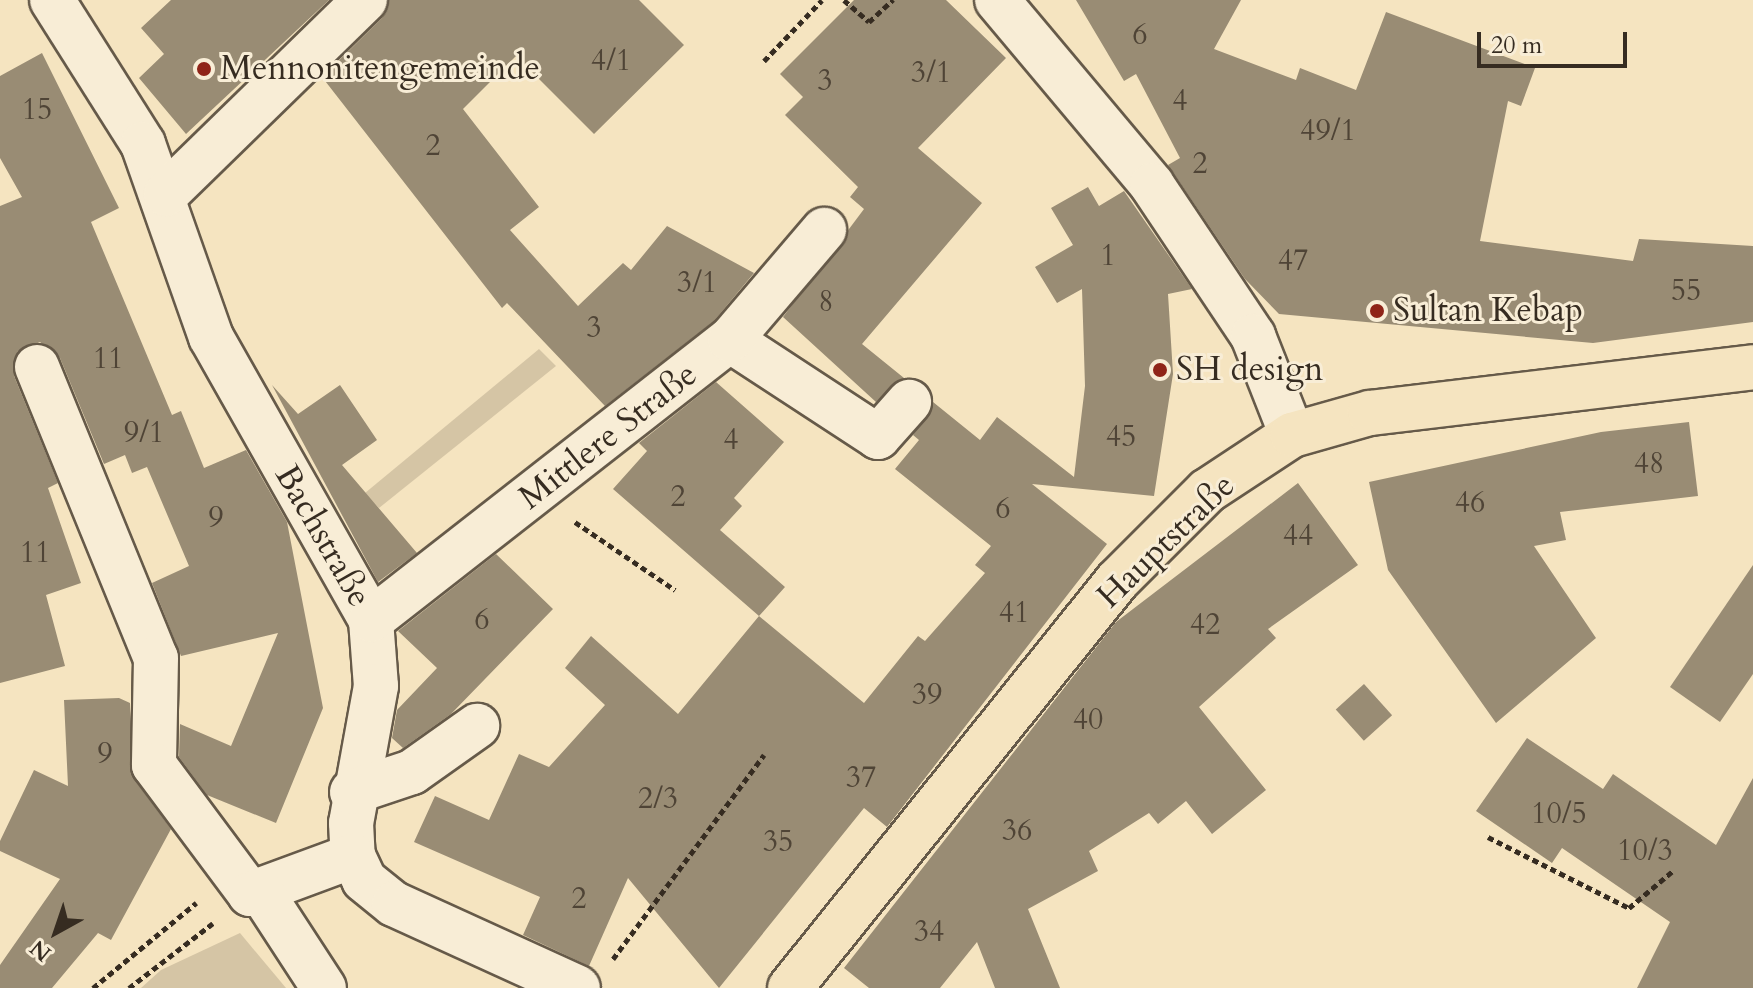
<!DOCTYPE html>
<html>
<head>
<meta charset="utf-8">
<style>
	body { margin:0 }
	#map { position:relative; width:1753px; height:988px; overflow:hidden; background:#f5e4c0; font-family:Cardo,serif }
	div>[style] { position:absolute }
	.green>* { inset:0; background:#d5c5a5 }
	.building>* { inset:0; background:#998c74; transform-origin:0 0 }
	.path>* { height:5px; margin-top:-2.5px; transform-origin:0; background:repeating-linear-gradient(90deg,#362c21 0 6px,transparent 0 10px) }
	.roads { filter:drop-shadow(2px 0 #665a49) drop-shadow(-2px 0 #665a49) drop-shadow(0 2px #665a49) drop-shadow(0 -2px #665a49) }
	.minor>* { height:44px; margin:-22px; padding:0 22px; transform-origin:22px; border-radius:22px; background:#f8edd6 }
	.major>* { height:44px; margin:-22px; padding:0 22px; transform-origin:22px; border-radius:22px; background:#f5e4c0 }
	.dots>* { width:22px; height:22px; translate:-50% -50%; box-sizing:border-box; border:4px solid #f8edd6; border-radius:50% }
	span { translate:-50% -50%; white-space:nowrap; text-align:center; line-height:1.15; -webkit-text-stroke:6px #f8edd6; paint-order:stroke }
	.number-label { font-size:30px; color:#4f4436 }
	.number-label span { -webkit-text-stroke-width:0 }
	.poi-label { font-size:34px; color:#362c21 }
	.left { translate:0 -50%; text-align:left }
	.street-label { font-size:34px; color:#362c21 }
	.north { position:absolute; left:16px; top:892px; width:80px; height:80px; -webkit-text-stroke:6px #f8edd6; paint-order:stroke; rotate:220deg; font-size:22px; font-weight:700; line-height:32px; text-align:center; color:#362c21 }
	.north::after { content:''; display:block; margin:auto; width:28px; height:36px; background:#362c21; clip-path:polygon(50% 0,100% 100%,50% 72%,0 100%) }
	.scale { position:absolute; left:1477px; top:32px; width:150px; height:36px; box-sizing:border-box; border:4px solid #362c21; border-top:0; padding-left:10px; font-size:24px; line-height:28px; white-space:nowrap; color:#362c21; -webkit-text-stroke:6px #f8edd6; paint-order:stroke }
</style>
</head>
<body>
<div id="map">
	<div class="green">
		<div style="clip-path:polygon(539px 349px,556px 366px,379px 508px,365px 493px)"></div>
		<div style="clip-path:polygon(240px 933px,286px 988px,141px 988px,161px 970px)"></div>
	</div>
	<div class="building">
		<div style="clip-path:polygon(171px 0,329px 0,186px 134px,139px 78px,164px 54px,141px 28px)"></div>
		<div style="clip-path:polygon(389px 0,639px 0,684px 45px,594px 134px,516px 56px,463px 109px,539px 207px,510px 230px,578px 306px,623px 263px,631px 270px,667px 226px,754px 273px,713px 322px,605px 406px,507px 303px,502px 308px,322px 77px,382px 18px)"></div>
		<div style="clip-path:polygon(854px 0,946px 0,1006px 58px,918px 148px,982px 203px,862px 344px,904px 378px,876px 402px,783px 317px,864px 209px,850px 197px,858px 187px,785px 115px,803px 97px,780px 74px)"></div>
		<div style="clip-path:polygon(1076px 0,1241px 0,1214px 49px,1296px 80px,1300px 68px,1356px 90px,1386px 12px,1535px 68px,1521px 106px,1508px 101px,1480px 241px,1633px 261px,1639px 239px,1753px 246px,1753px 322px,1593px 343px,1279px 314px,1245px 279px,1168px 165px,1180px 158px,1136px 74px,1124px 81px)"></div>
		<div style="clip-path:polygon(42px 53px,119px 208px,91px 222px,172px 415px,181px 411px,204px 468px,246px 450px,287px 522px,323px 708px,276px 823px,207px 795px,179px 757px,180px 724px,231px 746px,278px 633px,181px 656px,152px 583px,189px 566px,147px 467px,132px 473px,125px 455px,104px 464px,60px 358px,40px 342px,17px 352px,14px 376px,58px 483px,48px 488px,81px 583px,46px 595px,65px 666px,0 683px,0 206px,22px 197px,0 158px,0 76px)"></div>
		<div style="clip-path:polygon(1088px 187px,1099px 206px,1124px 191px,1192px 289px,1168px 294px,1173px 374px,1154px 496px,1032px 484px,1107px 544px,887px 827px,864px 808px,719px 988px,628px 878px,589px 966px,523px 935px,540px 897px,414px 842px,435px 796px,489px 820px,519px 754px,549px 767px,605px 705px,565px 668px,591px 636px,678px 714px,759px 616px,864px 703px,918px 636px,925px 641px,985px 573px,975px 565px,991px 546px,895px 469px,919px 440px,913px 435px,933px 402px,980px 440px,997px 417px,1074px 477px,1085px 386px,1082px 289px,1057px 303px,1035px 267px,1073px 245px,1051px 208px)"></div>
		<div style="clip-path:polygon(716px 382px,784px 442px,734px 498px,742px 506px,720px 530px,785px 587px,759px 616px,613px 489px,647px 451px,639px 443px)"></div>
		<div style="clip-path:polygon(272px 385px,298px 414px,340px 385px,377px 440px,342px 465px,417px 553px,378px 582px)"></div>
		<div style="clip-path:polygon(1689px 422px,1698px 496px,1560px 512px,1566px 540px,1534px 546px,1596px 638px,1496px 723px,1388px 570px,1369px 482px,1601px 432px)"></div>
		<div style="clip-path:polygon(1298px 483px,1358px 565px,1268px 629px,1276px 638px,1199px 707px,1266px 790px,1212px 834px,1186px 801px,1158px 824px,1149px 813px,1089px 851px,1098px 871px,1028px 909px,1060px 988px,995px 988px,977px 942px,940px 988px,869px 988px,844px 968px,1116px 622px)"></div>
		<div style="clip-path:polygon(496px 554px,553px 609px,451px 714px,403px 748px,392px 738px,397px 710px,437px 668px,398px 631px)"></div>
		<div style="clip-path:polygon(1753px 565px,1753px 674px,1720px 722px,1670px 687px)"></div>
		<div style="left:1364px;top:684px;width:42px;height:38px;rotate:48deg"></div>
		<div style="clip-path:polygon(119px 698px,130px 703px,134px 779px,171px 829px,111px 940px,98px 933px,52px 988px,0 988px,0 965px,60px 879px,0 851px,0 841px,34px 770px,68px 786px,64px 700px)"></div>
		<div style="clip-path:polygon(1527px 738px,1603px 789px,1613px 774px,1716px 845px,1753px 778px,1753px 988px,1637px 988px,1670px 922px,1562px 848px,1552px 863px,1476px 811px)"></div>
	</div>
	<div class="path">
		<div style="left:844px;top:0;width:33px;rotate:41deg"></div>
		<div style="left:869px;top:22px;width:33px;rotate:-43deg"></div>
		<div style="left:764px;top:61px;width:84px;rotate:-46.4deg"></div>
		<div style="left:575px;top:522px;width:121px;rotate:34.2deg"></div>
		<div style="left:1488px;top:837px;width:158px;rotate:26.7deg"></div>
		<div style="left:1629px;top:908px;width:59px;rotate:-40.2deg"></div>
		<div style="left:613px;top:959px;width:254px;rotate:-53.5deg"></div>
		<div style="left:93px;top:988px;width:134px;rotate:-39.5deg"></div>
		<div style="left:129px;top:988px;width:106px;rotate:-37.7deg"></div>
	</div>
	<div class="roads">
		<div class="minor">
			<div style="left:52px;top:0;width:170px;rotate:57.7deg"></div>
			<div style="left:143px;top:144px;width:205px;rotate:70.6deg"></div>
			<div style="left:211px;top:337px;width:325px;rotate:60.5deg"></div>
			<div style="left:371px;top:620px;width:66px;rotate:85.7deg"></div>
			<div style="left:376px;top:686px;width:139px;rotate:100.3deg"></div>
			<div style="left:351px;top:823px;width:33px;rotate:87deg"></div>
			<div style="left:353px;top:856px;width:26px;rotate:65deg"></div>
			<div style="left:364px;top:880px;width:38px;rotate:39deg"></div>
			<div style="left:394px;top:904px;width:202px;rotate:24.5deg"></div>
			<div style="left:997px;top:0;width:241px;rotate:50deg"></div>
			<div style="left:1152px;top:185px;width:182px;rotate:56.2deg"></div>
			<div style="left:1253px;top:336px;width:106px;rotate:68.5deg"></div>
			<div style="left:166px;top:194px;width:278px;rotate:-44.3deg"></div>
			<div style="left:730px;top:340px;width:177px;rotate:33.2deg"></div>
			<div style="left:878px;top:437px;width:47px;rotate:-48.5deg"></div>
			<div style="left:37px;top:367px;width:314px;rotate:67.8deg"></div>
			<div style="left:156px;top:658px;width:107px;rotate:91.1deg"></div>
			<div style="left:154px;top:765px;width:161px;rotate:53.3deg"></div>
			<div style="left:250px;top:894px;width:110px;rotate:-20.3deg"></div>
			<div style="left:371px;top:620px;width:455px;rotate:-38deg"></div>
			<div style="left:730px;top:340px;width:145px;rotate:-49.5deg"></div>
			<div style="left:352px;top:792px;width:63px;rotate:-18.4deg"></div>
			<div style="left:412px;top:772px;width:80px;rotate:-35.3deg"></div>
			<div style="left:260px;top:890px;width:117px;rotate:56.9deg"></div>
		</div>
		<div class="major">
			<div style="left:790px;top:988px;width:522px;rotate:-51.22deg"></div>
			<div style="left:1117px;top:581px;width:127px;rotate:-45deg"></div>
			<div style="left:1207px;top:491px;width:102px;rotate:-33.4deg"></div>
			<div style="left:1292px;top:435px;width:81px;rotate:-15.8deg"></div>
			<div style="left:1370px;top:413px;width:386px;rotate:-6.8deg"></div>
		</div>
	</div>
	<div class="dots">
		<div style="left:204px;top:69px;background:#8f2418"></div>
		<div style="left:1377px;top:311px;background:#8f2418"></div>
		<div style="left:1160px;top:370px;background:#8f2418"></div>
	</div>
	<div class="number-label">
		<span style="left:1140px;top:35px">6</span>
		<span style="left:611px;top:61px">4/1</span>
		<span style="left:931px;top:73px">3/1</span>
		<span style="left:825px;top:81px">3</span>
		<span style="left:1180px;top:101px">4</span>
		<span style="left:37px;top:110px">15</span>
		<span style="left:1328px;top:131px">49/1</span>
		<span style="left:433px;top:146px">2</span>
		<span style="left:1200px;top:164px">2</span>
		<span style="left:1108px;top:256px">1</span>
		<span style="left:1293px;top:261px">47</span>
		<span style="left:697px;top:283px">3/1</span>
		<span style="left:1686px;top:291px">55</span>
		<span style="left:826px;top:302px">8</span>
		<span style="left:594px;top:328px">3</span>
		<span style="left:108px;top:359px">11</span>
		<span style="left:144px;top:433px">9/1</span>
		<span style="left:1121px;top:437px">45</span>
		<span style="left:731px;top:440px">4</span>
		<span style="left:1649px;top:464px">48</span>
		<span style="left:678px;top:497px">2</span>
		<span style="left:1470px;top:503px">46</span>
		<span style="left:1003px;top:509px">6</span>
		<span style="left:216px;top:518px">9</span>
		<span style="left:1298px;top:536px">44</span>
		<span style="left:35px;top:553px">11</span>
		<span style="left:1014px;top:613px">41</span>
		<span style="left:482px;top:620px">6</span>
		<span style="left:1205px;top:625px">42</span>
		<span style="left:927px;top:695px">39</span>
		<span style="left:1088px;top:720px">40</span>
		<span style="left:105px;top:754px">9</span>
		<span style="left:861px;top:778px">37</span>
		<span style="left:658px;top:799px">2/3</span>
		<span style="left:1559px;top:814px">10/5</span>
		<span style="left:1017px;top:831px">36</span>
		<span style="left:778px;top:842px">35</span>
		<span style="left:1645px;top:851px">10/3</span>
		<span style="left:579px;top:899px">2</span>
		<span style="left:929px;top:932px">34</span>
	</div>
	<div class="poi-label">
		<span class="left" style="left:220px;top:69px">Mennonitengemeinde</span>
		<span class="left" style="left:1393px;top:311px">Sultan Kebap</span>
		<span class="left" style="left:1176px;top:370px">SH design</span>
	</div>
	<div class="street-label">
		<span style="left:608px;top:436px;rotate:-38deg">Mittlere Straße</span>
		<span style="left:323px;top:536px;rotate:60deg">Bachstraße</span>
		<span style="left:1166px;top:541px;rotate:-44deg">Hauptstraße</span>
	</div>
	<div class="north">N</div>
	<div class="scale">20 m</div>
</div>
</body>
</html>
